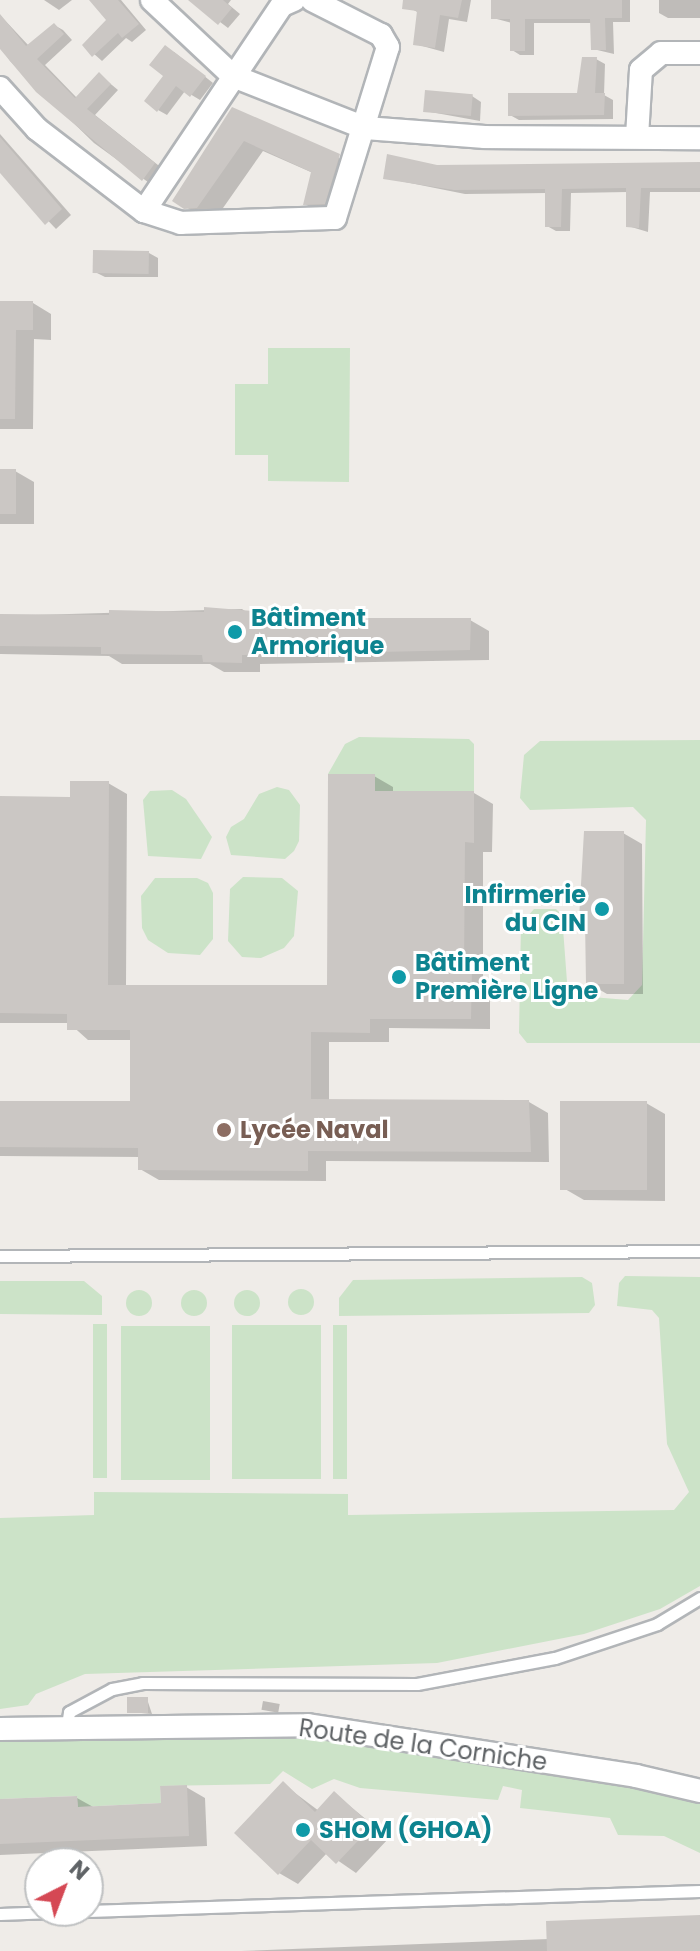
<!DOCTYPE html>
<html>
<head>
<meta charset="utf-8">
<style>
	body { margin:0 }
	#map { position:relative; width:700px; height:1951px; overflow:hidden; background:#efece8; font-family:Poppins,sans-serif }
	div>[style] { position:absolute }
	.green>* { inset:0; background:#cce3c8; transform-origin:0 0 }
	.round { border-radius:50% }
	.shadow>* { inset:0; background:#0003; transform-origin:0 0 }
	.building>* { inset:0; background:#cbc7c4; transform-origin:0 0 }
	.roads { filter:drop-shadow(2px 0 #b2b5b8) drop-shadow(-2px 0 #b2b5b8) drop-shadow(0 2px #b2b5b8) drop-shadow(0 -2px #b2b5b8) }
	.lane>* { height:11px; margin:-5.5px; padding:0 5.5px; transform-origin:5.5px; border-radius:5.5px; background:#fff }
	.street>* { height:22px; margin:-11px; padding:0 11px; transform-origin:11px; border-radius:11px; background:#fff }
	.dots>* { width:22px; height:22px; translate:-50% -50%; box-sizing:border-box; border:4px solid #fff; border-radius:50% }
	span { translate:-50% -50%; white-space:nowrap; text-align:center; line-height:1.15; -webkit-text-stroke:6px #fff; paint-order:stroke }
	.culture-label { font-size:24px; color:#0d838f; font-weight:700 }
	.left { translate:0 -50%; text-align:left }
	.right { translate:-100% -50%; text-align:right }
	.education-label { font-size:24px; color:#785e54; font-weight:700 }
	.street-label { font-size:24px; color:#5f6366 }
	.north { position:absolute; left:24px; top:1847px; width:80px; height:80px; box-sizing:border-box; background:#fff; border:2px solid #bfc1c2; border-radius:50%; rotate:42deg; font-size:22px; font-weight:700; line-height:32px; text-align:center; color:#5f6366 }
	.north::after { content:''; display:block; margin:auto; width:28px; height:36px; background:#d54854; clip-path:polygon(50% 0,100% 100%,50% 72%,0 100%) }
</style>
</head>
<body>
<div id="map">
	<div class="green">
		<div style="clip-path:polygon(268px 348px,350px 348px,349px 482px,268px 481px,268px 455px,235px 455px,235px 384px,268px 384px)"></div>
		<div style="clip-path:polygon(359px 737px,469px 739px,474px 744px,474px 791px,375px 791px,374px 774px,328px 774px,345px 744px)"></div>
		<div style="clip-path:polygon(700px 740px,700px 1043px,527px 1043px,519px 1033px,521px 924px,534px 909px,556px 909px,562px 915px,568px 995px,628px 1000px,642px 985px,646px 820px,633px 807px,530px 810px,520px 798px,524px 755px,540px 741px)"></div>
		<div style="clip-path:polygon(277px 787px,289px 790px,300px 805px,299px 841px,294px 851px,285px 859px,231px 855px,226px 837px,231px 827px,244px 819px,259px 794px)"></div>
		<div style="clip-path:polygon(172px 790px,186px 799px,212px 837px,201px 859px,148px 856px,143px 800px,150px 791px)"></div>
		<div style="clip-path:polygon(243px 877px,282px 878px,298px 891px,294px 936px,284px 948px,261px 958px,242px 957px,228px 941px,230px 889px)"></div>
		<div style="clip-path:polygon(155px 878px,197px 878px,208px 883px,213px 893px,213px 939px,200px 955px,168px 953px,148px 940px,142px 928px,141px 896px)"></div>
		<div style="clip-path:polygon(625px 1276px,700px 1277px,700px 1586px,660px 1609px,584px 1634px,437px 1663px,85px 1674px,36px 1694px,28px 1705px,0 1709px,0 1518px,94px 1515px,94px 1492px,348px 1494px,348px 1515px,674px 1510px,689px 1492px,667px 1444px,659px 1318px,652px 1310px,617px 1306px,619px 1283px)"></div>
		<div style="clip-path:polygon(582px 1277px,592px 1283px,595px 1305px,589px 1313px,339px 1316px,339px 1298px,353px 1280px)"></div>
		<div style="clip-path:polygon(0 1281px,84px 1281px,102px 1296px,102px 1315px,0 1314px)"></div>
		<div class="round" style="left:288px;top:1289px;width:26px;height:26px"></div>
		<div class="round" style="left:234px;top:1290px;width:26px;height:26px"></div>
		<div class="round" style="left:181px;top:1290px;width:26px;height:26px"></div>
		<div class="round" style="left:126px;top:1290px;width:26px;height:26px"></div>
		<div style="left:93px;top:1324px;width:14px;height:154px"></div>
		<div style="left:232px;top:1325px;width:89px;height:154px"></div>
		<div style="left:333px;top:1325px;width:14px;height:154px"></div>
		<div style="left:121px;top:1326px;width:89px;height:154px"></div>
		<div style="clip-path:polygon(323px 1734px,658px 1785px,700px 1799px,700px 1853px,664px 1836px,618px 1835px,610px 1818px,520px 1808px,522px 1790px,503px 1786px,498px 1800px,360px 1788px,334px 1779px,312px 1789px,283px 1771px,270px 1784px,160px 1786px,161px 1803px,78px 1807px,77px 1796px,0 1799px,0 1742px)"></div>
	</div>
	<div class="shadow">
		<div style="clip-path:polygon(44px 0,72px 0,59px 10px)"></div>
		<div style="clip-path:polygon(92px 0,121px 0,146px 30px,132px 42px,126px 38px,102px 61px,84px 45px,109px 20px)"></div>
		<div style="clip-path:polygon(191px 0,231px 0,228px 4px,240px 14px,228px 28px)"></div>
		<div style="clip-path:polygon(412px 0,471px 0,467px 22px,449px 19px,444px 52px,415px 44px,419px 13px,410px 8px)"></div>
		<div style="clip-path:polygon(493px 0,630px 0,630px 22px,613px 22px,614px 54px,593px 49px,592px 23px,534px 23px,534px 55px,520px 55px,512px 50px,512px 23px,493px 18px)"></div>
		<div style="clip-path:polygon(659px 0,700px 0,700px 18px,668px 18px,659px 13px)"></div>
		<div style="clip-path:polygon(0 15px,29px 46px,54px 25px,63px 30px,72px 40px,45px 65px,77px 98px,100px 75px,118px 90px,95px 115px,163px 169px,152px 185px,94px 143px,10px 61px,0 46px)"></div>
		<div style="clip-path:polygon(174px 52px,213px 83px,200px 100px,185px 91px,167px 115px,158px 110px)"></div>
		<div style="clip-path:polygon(596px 59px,605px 64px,604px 95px,613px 100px,613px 119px,519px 120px,510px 115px,579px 95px)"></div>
		<div style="clip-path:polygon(472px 96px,481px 102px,480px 121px,425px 111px)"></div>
		<div style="clip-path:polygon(233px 109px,358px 167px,324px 215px,305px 204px,313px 173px,263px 151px,216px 218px,205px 219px,186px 207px)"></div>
		<div style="clip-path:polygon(0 134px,71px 215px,56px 229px,0 170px)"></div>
		<div style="clip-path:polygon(700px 164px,700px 192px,650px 192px,648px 232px,628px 226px,628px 192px,571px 193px,570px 231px,556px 231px,547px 226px,547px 193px,465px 194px,385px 178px,437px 167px)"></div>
		<div style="clip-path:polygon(149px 253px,158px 258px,158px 277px,105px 277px,95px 272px)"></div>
		<div style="clip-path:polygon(0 303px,33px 303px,51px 314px,51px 340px,34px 339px,33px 429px,0 429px)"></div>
		<div style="clip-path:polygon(0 471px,15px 471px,34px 482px,34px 524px,0 524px)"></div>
		<div style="clip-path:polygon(242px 609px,251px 615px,342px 620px,470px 620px,489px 631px,489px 660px,260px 664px,260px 672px,224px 672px,210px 664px,122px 664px,109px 656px,0 654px,0 616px)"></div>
		<div style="clip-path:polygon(374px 776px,393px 787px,393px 793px,474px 793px,493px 804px,492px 852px,483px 852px,483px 978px,490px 982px,490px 1029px,389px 1028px,389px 1042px,329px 1042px,329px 1101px,529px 1102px,548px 1113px,549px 1162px,326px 1161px,326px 1181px,159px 1180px,140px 1169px,140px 1157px,0 1156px,0 1103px,132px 1103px,132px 1040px,88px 1040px,69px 1023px,0 1023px,0 798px,72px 799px,108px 783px,127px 794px,126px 987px,329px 987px)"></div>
		<div style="clip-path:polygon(623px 833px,642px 844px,643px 994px,607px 994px,588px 983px,587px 922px,581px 919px)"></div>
		<div style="clip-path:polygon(646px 1103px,665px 1114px,665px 1201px,584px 1200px,565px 1189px)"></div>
		<div style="clip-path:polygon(147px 1699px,152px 1714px,130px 1712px)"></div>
		<div style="left:263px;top:1701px;width:17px;height:9px;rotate:10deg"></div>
		<div style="clip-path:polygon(283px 1784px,319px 1811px,335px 1794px,389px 1838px,356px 1873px,327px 1853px,298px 1884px,279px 1873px)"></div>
		<div style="clip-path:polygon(186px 1787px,205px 1798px,207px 1846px,0 1855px,0 1801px,77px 1798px,95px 1808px,163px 1805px)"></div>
		<div style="clip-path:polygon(700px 1917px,700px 1951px,241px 1951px,549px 1939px)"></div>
	</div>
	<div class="building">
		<div style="clip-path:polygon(89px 0,118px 0,139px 24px,122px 38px,118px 33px,92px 57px,82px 45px,106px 20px)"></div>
		<div style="clip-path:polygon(188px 0,223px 0,232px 8px,218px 25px)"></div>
		<div style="clip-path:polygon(403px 0,462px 0,458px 18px,440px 15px,435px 48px,413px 45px,417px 11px,402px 9px)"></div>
		<div style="clip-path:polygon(491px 0,622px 0,622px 18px,605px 18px,606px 50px,591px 50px,590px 19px,525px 19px,525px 51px,510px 51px,510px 19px,491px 19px)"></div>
		<div style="clip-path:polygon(0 14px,26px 46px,54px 23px,64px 34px,37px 59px,75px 98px,99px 72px,111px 84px,87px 109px,155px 163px,142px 181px,36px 92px,0 49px)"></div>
		<div style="clip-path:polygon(165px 45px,206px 76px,190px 97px,176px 86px,157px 112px,144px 101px,163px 76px,149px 65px)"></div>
		<div style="clip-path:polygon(582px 57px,597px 57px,595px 93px,605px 93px,604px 115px,508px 116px,508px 93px,577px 93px)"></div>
		<div style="left:425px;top:90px;width:48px;height:22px;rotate:5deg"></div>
		<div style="clip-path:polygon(232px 107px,340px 154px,325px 204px,303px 205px,311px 172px,244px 141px,197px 208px,184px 209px,172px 201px)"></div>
		<div style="clip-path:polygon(0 137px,62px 209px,45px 225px,0 173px)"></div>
		<div style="clip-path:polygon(387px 154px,437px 165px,700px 162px,700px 188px,641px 188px,639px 228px,626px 227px,626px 188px,562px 189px,561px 227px,545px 227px,545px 189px,454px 190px,383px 179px)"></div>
		<div style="left:93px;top:250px;width:56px;height:23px;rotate:1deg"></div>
		<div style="clip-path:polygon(0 301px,33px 301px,33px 330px,16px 330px,15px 419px,0 419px)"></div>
		<div style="left:0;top:469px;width:16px;height:45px"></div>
		<div style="clip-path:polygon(204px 607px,342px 618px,471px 618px,470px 650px,242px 655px,242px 663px,203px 662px,202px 655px,101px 654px,101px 647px,0 646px,0 614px,109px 615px,109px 610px,204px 612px)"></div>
		<div style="clip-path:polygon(328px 774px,375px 774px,375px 791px,474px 791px,474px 843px,465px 842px,464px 970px,472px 970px,471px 1019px,370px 1019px,370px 1033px,311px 1032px,311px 1099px,529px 1100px,531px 1152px,308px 1151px,308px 1171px,138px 1170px,138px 1148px,0 1147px,0 1101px,130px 1101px,130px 1030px,67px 1030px,67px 1014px,0 1013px,0 796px,70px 797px,70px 781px,109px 781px,108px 985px,327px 985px)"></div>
		<div style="clip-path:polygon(584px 831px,624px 831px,624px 984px,586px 984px,585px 920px,579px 920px)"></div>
		<div style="left:560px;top:1101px;width:87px;height:89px"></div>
		<div style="left:127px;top:1697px;width:21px;height:16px"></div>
		<div style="clip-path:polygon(283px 1781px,315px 1812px,334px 1791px,372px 1826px,336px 1864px,311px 1840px,278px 1875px,234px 1833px)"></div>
		<div style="clip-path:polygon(187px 1785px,189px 1836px,0 1844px,0 1799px,77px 1796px,78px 1807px,161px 1803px,160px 1786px)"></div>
		<div style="clip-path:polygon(700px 1915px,700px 1951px,547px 1951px,546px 1921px)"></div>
	</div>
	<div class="roads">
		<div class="lane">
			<div style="left:0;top:1256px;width:700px;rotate:-0.41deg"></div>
			<div style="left:67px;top:1725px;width:13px;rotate:-81deg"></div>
			<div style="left:69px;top:1712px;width:49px;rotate:-28.1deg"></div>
			<div style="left:112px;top:1689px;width:31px;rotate:-11deg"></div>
			<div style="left:142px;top:1683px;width:275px;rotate:0.2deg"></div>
			<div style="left:417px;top:1684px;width:140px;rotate:-10.7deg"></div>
			<div style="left:555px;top:1658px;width:108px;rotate:-18.4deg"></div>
			<div style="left:657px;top:1624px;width:50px;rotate:-31.2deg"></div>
			<div style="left:88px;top:1911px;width:612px;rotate:-1.87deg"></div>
			<div style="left:0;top:1914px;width:79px;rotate:-2.2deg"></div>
		</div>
		<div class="street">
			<div style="left:152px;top:0;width:111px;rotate:43.2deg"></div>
			<div style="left:233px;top:76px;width:142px;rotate:21.5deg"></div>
			<div style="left:365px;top:128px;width:120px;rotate:4.3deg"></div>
			<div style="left:485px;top:137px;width:215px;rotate:0.3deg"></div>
			<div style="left:0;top:88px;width:55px;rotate:47.9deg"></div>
			<div style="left:37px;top:129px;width:135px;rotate:37.5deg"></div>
			<div style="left:144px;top:211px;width:39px;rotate:18deg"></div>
			<div style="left:181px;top:223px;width:154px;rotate:-1.9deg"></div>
			<div style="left:335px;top:218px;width:179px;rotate:-72.8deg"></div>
			<div style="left:388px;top:47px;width:14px;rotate:-120deg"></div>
			<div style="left:381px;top:35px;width:77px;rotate:-153.1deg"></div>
			<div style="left:637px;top:137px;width:67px;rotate:-86.6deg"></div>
			<div style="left:641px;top:70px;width:26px;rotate:-40deg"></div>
			<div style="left:661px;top:53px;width:39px"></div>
			<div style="left:144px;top:211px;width:248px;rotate:-56.2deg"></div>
			<div style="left:282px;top:5px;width:13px;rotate:-23deg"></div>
			<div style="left:0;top:1729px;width:308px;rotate:-0.7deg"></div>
			<div style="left:308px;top:1725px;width:332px;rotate:8.8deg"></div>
			<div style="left:636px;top:1776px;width:66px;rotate:13.2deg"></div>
		</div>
	</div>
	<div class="dots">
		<div style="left:235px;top:632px;background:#0f9aa8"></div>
		<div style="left:602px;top:909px;background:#0f9aa8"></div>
		<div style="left:399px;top:977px;background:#0f9aa8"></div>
		<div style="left:224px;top:1130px;background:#8d6e63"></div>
		<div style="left:303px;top:1830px;background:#0f9aa8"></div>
	</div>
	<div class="culture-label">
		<span class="left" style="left:251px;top:632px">Bâtiment<br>Armorique</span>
		<span class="right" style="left:586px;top:909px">Infirmerie<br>du CIN</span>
		<span class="left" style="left:415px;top:977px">Bâtiment<br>Première Ligne</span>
		<span class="left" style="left:319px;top:1830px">SHOM (GHOA)</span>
	</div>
	<div class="education-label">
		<span class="left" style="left:240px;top:1130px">Lycée Naval</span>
	</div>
	<div class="street-label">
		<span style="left:423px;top:1745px;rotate:8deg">Route de la Corniche</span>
	</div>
	<div class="north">N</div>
</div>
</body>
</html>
